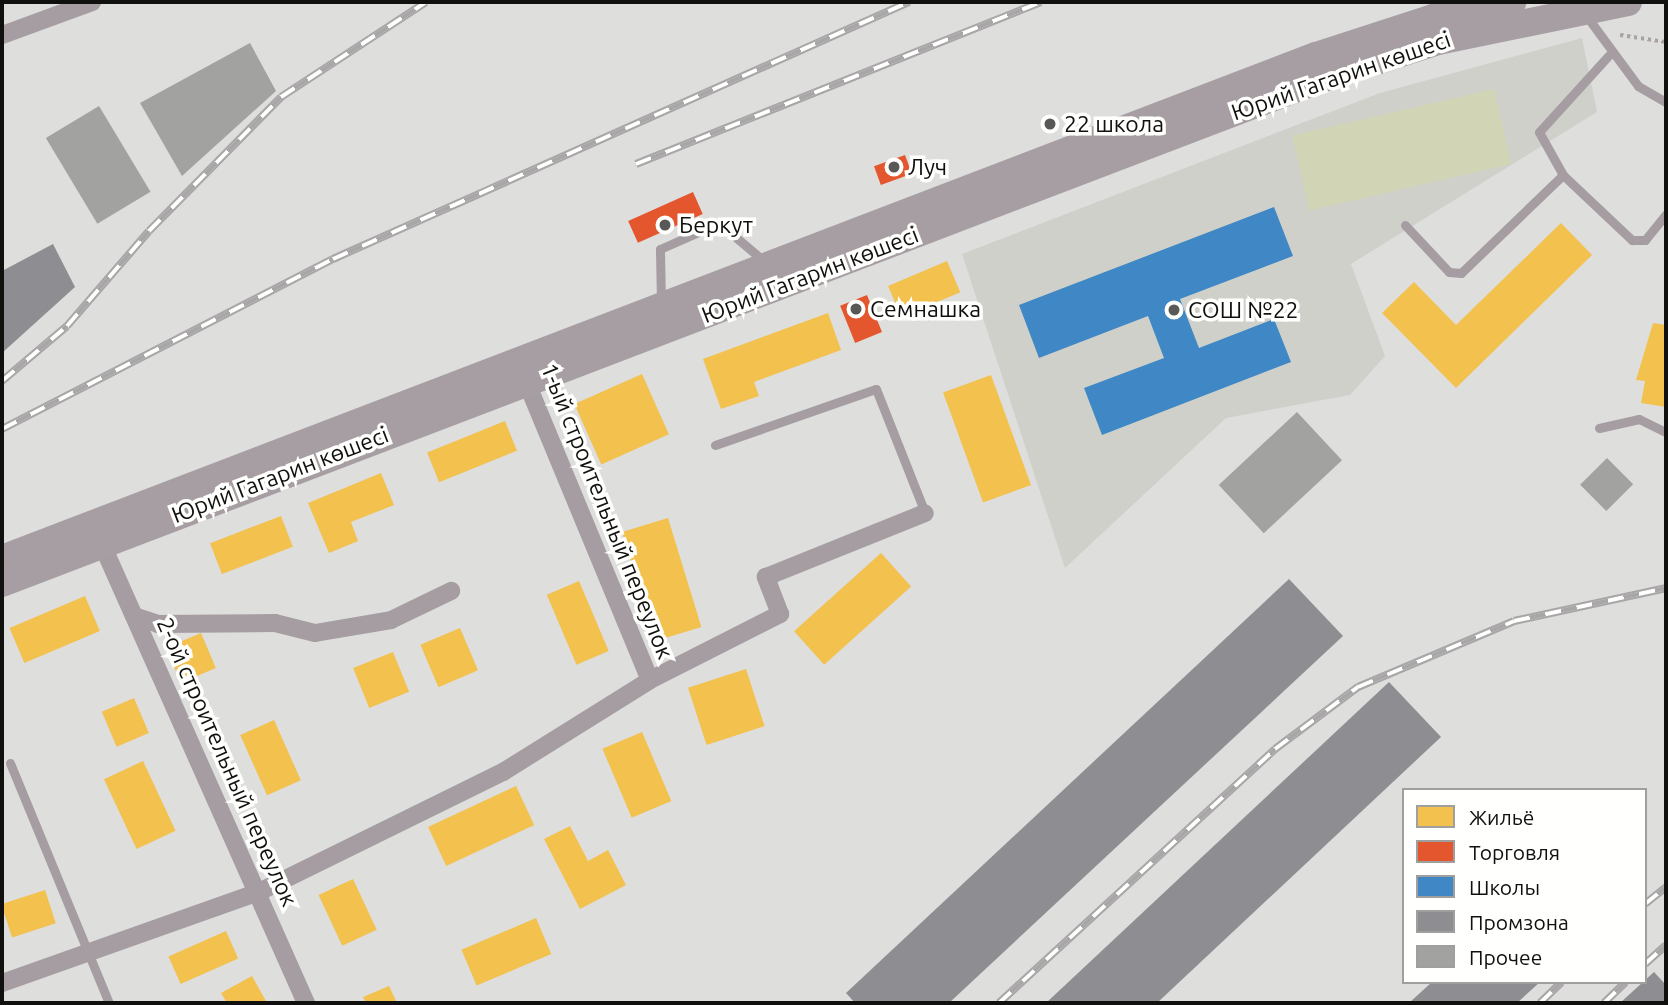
<!DOCTYPE html>
<html>
<head>
<meta charset="utf-8">
<style>
	body { margin:0 }
	#map { position:relative; width:1668px; height:1005px; overflow:hidden; background:#dededd; font-family:Ubuntu,sans-serif }
	div>[style] { position:absolute }
	.built>* { inset:0; background:#cfd0ca }
	.green>* { inset:0; background:#d1d5b5; transform-origin:0 0 }
	.homes>* { inset:0; background:#f2c14e; transform-origin:0 0 }
	.shops>* { inset:0; background:#e4572e; transform-origin:0 0 }
	.schools>* { inset:0; background:#3f88c5 }
	.industry>* { inset:0; background:#8d8d92 }
	.building>* { inset:0; background:#a2a2a0; transform-origin:0 0 }
	.path>* { height:3.5px; margin-top:-1.75px; transform-origin:0; background:repeating-linear-gradient(90deg,#a8a2a6 0 3.5px,transparent 0 7px) }
	.lane>* { height:9px; margin:-4.5px; padding:0 4.5px; transform-origin:4.5px; border-radius:4.5px; background:#a59da1 }
	.street>* { height:18px; margin:-9px; padding:0 9px; transform-origin:9px; border-radius:9px; background:#a59da1 }
	.primary>* { height:28px; margin:-14px; padding:0 14px; transform-origin:14px; border-radius:14px; background:#a79ea3 }
	.rail>* { height:8px; margin-top:-4px; transform-origin:0; background:repeating-linear-gradient(90deg,#fffffe 0 16px,#a8a6a7 0 32px); box-sizing:border-box; border-block:2px solid #a8a6a7 }
	.dots>* { width:19px; height:19px; translate:-50% -50%; box-sizing:border-box; border:4px solid #fffffe; border-radius:50% }
	span { translate:-50% -50%; white-space:nowrap; text-align:center; line-height:1.15; -webkit-text-stroke:7px #fffffe; paint-order:stroke }
	.street-label { font-size:23px; color:#10100f }
	.poi-label { font-size:23px; color:#10100f }
	.left { translate:0 -50%; text-align:left }
	.frame { position:absolute; inset:0; border:4px solid #10100f; pointer-events:none }
	.legend { position:absolute; left:1402px; top:788px; width:245px; height:196px; box-sizing:border-box; background:#fffffe; border:2px solid #9f9f9e; margin:0; padding:9px 12px; list-style:none; font-size:21px; color:#10100f }
	.legend li { display:flex; align-items:center; gap:14px; height:35px }
	.legend b { width:35px; border:2px solid #9f9f9e }
</style>
</head>
<body>
<div id="map">
	<div class="built">
		<div style="clip-path:polygon(1582px 38px,1597px 112px,1351px 264px,1385px 356px,1350px 395px,1226px 418px,1065px 568px,962px 254px,1380px 93px)"></div>
	</div>
	<div class="green">
		<div style="left:1494px;top:89px;width:77px;height:207px;rotate:77deg"></div>
	</div>
	<div class="homes">
		<div style="clip-path:polygon(1561px 223px,1592px 255px,1456px 388px,1382px 313px,1414px 282px,1456px 325px)"></div>
		<div style="left:947px;top:261px;width:34px;height:64px;rotate:67deg"></div>
		<div style="clip-path:polygon(828px 313px,841px 350px,754px 382px,759px 396px,721px 409px,703px 359px)"></div>
		<div style="clip-path:polygon(1653px 323px,1666px 325px,1666px 407px,1641px 403px,1645px 381px,1636px 380px)"></div>
		<div style="left:642px;top:374px;width:66px;height:74px;rotate:66deg"></div>
		<div style="left:991px;top:375px;width:117px;height:51px;rotate:70deg"></div>
		<div style="left:505px;top:421px;width:32px;height:84px;rotate:68deg"></div>
		<div style="clip-path:polygon(381px 473px,394px 505px,351px 522px,358px 541px,329px 553px,308px 503px)"></div>
		<div style="left:281px;top:516px;width:33px;height:76px;rotate:69deg"></div>
		<div style="left:668px;top:518px;width:114px;height:48px;rotate:73deg"></div>
		<div style="left:881px;top:553px;width:45px;height:117px;rotate:48deg"></div>
		<div style="left:579px;top:581px;width:76px;height:35px;rotate:67deg"></div>
		<div style="left:85px;top:596px;width:38px;height:82px;rotate:67deg"></div>
		<div style="left:460px;top:628px;width:46px;height:43px;rotate:67deg"></div>
		<div style="left:201px;top:633px;width:38px;height:38px;rotate:67deg"></div>
		<div style="left:393px;top:652px;width:43px;height:43px;rotate:68deg"></div>
		<div style="left:746px;top:669px;width:60px;height:61px;rotate:72deg"></div>
		<div style="left:134px;top:698px;width:38px;height:35px;rotate:67deg"></div>
		<div style="left:274px;top:720px;width:66px;height:37px;rotate:66deg"></div>
		<div style="left:642px;top:732px;width:75px;height:43px;rotate:67deg"></div>
		<div style="left:143px;top:761px;width:77px;height:43px;rotate:65deg"></div>
		<div style="left:516px;top:786px;width:43px;height:97px;rotate:65deg"></div>
		<div style="clip-path:polygon(570px 826px,588px 861px,608px 850px,626px 885px,580px 909px,544px 839px)"></div>
		<div style="left:353px;top:879px;width:56px;height:38px;rotate:65deg"></div>
		<div style="left:45px;top:890px;width:35px;height:46px;rotate:72deg"></div>
		<div style="left:536px;top:918px;width:39px;height:81px;rotate:67deg"></div>
		<div style="left:226px;top:931px;width:30px;height:63px;rotate:66deg"></div>
		<div style="clip-path:polygon(252px 976px,267px 1003px,227px 1003px,221px 993px)"></div>
		<div style="clip-path:polygon(389px 986px,397px 1003px,366px 1003px,363px 997px)"></div>
	</div>
	<div class="shops">
		<div style="left:905px;top:155px;width:20px;height:33px;rotate:70deg"></div>
		<div style="left:693px;top:192px;width:24px;height:71px;rotate:66deg"></div>
		<div style="left:867px;top:295px;width:40px;height:29px;rotate:68deg"></div>
	</div>
	<div class="schools">
		<div style="clip-path:polygon(1274px 207px,1293px 256px,1180px 299px,1199px 348px,1274px 319px,1291px 362px,1102px 435px,1084px 388px,1164px 358px,1148px 316px,1039px 358px,1019px 305px)"></div>
	</div>
	<div class="industry">
		<div style="clip-path:polygon(53px 244px,75px 287px,2px 353px,2px 271px)"></div>
		<div style="clip-path:polygon(1289px 579px,1343px 636px,949px 1003px,855px 1003px,846px 993px)"></div>
		<div style="clip-path:polygon(1389px 682px,1441px 737px,1157px 1003px,1046px 1003px)"></div>
		<div style="clip-path:polygon(1654px 972px,1666px 985px,1666px 1003px,1620px 1003px)"></div>
		<div style="clip-path:polygon(1432px 982px,1540px 982px,1517px 1003px,1409px 1003px)"></div>
	</div>
	<div class="building">
		<div style="clip-path:polygon(250px 43px,276px 91px,182px 176px,140px 103px)"></div>
		<div style="left:99px;top:106px;width:100px;height:62px;rotate:59deg"></div>
		<div style="left:1297px;top:412px;width:66px;height:107px;rotate:47deg"></div>
		<div style="left:1607px;top:458px;width:37px;height:38px;rotate:45deg"></div>
	</div>
	<div class="path">
		<div style="left:1620px;top:35px;width:47px;rotate:8.7deg"></div>
	</div>
	<div class="lane">
		<div style="left:1585px;top:14px;width:89px;rotate:53.6deg"></div>
		<div style="left:1638px;top:86px;width:32px;rotate:30deg"></div>
		<div style="left:1609px;top:55px;width:104px;rotate:132.3deg"></div>
		<div style="left:1539px;top:132px;width:49px;rotate:60.8deg"></div>
		<div style="left:1563px;top:175px;width:95px;rotate:43.3deg"></div>
		<div style="left:1632px;top:240px;width:13px"></div>
		<div style="left:1645px;top:240px;width:33px;rotate:-51deg"></div>
		<div style="left:1405px;top:225px;width:64px;rotate:46.9deg"></div>
		<div style="left:1449px;top:272px;width:12px;rotate:5deg"></div>
		<div style="left:1461px;top:273px;width:141px;rotate:-43.9deg"></div>
		<div style="left:661px;top:303px;width:54px;rotate:-91.1deg"></div>
		<div style="left:660px;top:249px;width:64px;rotate:-23.8deg"></div>
		<div style="left:719px;top:223px;width:60px;rotate:40.3deg"></div>
		<div style="left:1599px;top:428px;width:41px;rotate:-12.7deg"></div>
		<div style="left:1639px;top:419px;width:30px;rotate:26deg"></div>
		<div style="left:715px;top:445px;width:170px;rotate:-19.2deg"></div>
		<div style="left:876px;top:389px;width:133px;rotate:68.4deg"></div>
		<div style="left:10px;top:763px;width:260px;rotate:67.6deg"></div>
	</div>
	<div class="street">
		<div style="left:2px;top:35px;width:96px;rotate:-20.1deg"></div>
		<div style="left:524px;top:376px;width:329px;rotate:67.5deg"></div>
		<div style="left:101px;top:542px;width:505px;rotate:66.03deg"></div>
		<div style="left:134px;top:616px;width:25px;rotate:18deg"></div>
		<div style="left:158px;top:624px;width:117px;rotate:-0.5deg"></div>
		<div style="left:275px;top:623px;width:41px;rotate:14deg"></div>
		<div style="left:315px;top:633px;width:77px;rotate:-9.7deg"></div>
		<div style="left:391px;top:620px;width:67px;rotate:-25.8deg"></div>
		<div style="left:2px;top:983px;width:273px;rotate:-19.5deg"></div>
		<div style="left:259px;top:892px;width:272px;rotate:-26.2deg"></div>
		<div style="left:503px;top:772px;width:173px;rotate:-32deg"></div>
		<div style="left:650px;top:680px;width:146px;rotate:-26.9deg"></div>
		<div style="left:780px;top:614px;width:40px;rotate:-111deg"></div>
		<div style="left:766px;top:577px;width:171px;rotate:-21.9deg"></div>
	</div>
	<div class="primary">
		<div style="left:2px;top:559px;width:1407px;rotate:-20.95deg"></div>
		<div style="left:1316px;top:56px;width:123px;rotate:-18deg"></div>
		<div style="left:1433px;top:18px;width:81px;rotate:-11.4deg"></div>
		<div style="left:2px;top:583px;width:1415px;rotate:-20.91deg"></div>
		<div style="left:1324px;top:78px;width:120px;rotate:-18deg"></div>
		<div style="left:1438px;top:41px;width:194px;rotate:-11.6deg"></div>
	</div>
	<div class="rail">
		<div style="left:636px;top:164px;width:436px;rotate:-21.8deg"></div>
		<div style="left:2px;top:381px;width:85px;rotate:-40.2deg"></div>
		<div style="left:67px;top:326px;width:125px;rotate:-49.2deg"></div>
		<div style="left:149px;top:231px;width:188px;rotate:-45.4deg"></div>
		<div style="left:281px;top:97px;width:173px;rotate:-33.2deg"></div>
		<div style="left:2px;top:429px;width:372px;rotate:-27.2deg"></div>
		<div style="left:333px;top:259px;width:631px;rotate:-24.05deg"></div>
		<div style="left:1645px;top:904px;width:27px;rotate:-39deg"></div>
		<div style="left:1645px;top:964px;width:28px;rotate:-42deg"></div>
		<div style="left:999px;top:1003px;width:375px;rotate:-42.6deg"></div>
		<div style="left:1275px;top:749px;width:104px;rotate:-36.8deg"></div>
		<div style="left:1358px;top:687px;width:169px;rotate:-22.9deg"></div>
		<div style="left:1514px;top:621px;width:156px;rotate:-12.2deg"></div>
		<div style="left:1540px;top:1003px;width:30px;rotate:-44deg"></div>
		<div style="left:1604px;top:1003px;width:30px;rotate:-44deg"></div>
	</div>
	<div class="dots">
		<div style="left:1050px;top:124px;background:#585857"></div>
		<div style="left:894px;top:167px;background:#585857"></div>
		<div style="left:665px;top:225px;background:#585857"></div>
		<div style="left:856px;top:309px;background:#585857"></div>
		<div style="left:1174px;top:310px;background:#585857"></div>
	</div>
	<div class="street-label">
		<span style="left:1341px;top:76px;rotate:-19deg">Юрий Гагарин көшесі</span>
		<span style="left:810px;top:275px;rotate:-21deg">Юрий Гагарин көшесі</span>
		<span style="left:280px;top:475px;rotate:-21deg">Юрий Гагарин көшесі</span>
		<span style="left:607px;top:511px;rotate:68deg">1-ый строительный переулок</span>
		<span style="left:227px;top:762px;rotate:66deg">2-ой строительный переулок</span>
	</div>
	<div class="poi-label">
		<span class="left" style="left:1064px;top:124px">22 школа</span>
		<span class="left" style="left:908px;top:167px">Луч</span>
		<span class="left" style="left:679px;top:225px">Беркут</span>
		<span class="left" style="left:870px;top:309px">Семнашка</span>
		<span class="left" style="left:1188px;top:310px">СОШ №22</span>
	</div>
	<div class="frame"></div>
	<ul class="legend">
	<li><b style="height:19px;background:#f2c14e"></b>Жильё</li>
	<li><b style="height:19px;background:#e4572e"></b>Торговля</li>
	<li><b style="height:19px;background:#3f88c5"></b>Школы</li>
	<li><b style="height:19px;background:#8d8d92"></b>Промзона</li>
	<li><b style="height:19px;background:#a2a2a0"></b>Прочее</li>
	</ul>
</div>
</body>
</html>
